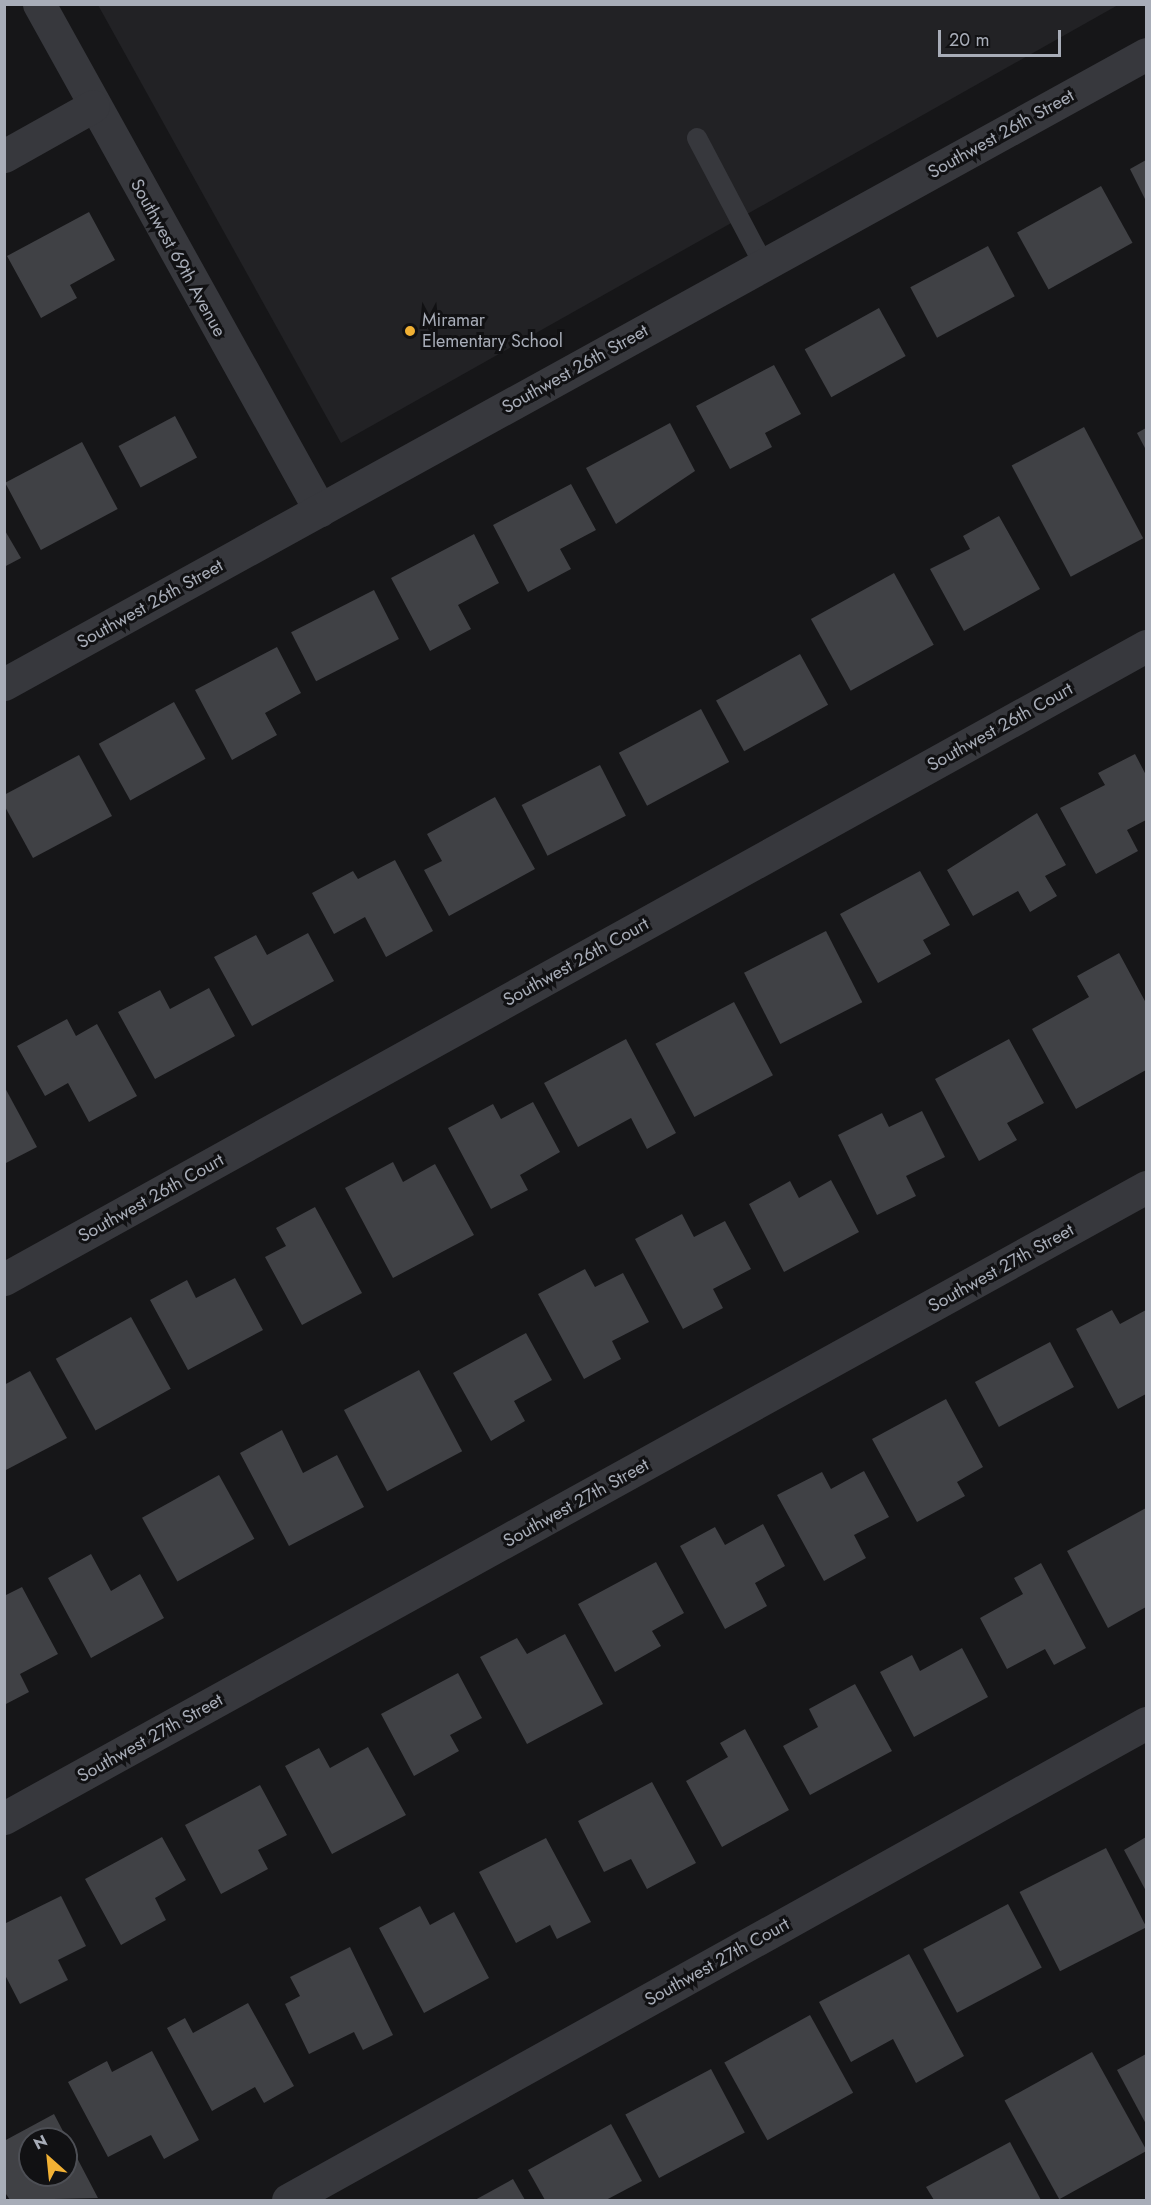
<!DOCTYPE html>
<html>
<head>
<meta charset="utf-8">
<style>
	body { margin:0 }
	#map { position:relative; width:1151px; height:2205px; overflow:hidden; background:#161618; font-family:Jost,sans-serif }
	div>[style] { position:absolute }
	.built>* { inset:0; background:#222225 }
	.building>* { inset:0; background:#404145; transform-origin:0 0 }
	.lane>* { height:20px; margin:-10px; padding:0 10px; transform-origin:10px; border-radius:10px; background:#37383d }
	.street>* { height:33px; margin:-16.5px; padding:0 16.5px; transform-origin:16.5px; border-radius:16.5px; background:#37383d }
	.dots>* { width:16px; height:16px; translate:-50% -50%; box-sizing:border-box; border:3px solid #111113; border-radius:50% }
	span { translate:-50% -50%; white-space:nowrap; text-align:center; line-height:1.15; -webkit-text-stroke:6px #111113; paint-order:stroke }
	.street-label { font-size:18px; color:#a8adb8 }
	.poi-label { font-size:18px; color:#a8adb8 }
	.left { translate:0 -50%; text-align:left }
	.frame { position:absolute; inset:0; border:6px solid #a8adb8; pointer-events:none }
	.north { position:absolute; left:18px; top:2127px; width:60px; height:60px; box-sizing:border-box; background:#111113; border:2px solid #4d4f55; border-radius:50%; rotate:333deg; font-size:16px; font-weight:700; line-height:24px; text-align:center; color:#a8adb8 }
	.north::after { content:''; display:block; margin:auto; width:21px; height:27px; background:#f2b134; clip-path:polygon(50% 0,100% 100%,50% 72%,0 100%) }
	.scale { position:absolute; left:938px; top:30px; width:123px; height:27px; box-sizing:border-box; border:3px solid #a8adb8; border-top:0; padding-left:8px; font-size:18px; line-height:21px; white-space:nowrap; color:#a8adb8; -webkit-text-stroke:4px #111113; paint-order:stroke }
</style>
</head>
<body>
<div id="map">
	<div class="built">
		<div style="clip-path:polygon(98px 5px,1118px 5px,341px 443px)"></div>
	</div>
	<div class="building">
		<div style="clip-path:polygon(1146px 160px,1146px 201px,1130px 169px)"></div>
		<div style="left:1101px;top:186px;width:65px;height:96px;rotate:61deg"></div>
		<div style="clip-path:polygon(89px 212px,115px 260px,70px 285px,77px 298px,41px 318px,7px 256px)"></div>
		<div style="left:988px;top:246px;width:57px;height:88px;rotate:62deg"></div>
		<div style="left:879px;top:308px;width:55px;height:85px;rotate:61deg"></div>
		<div style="clip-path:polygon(774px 365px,801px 414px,765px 433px,772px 447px,730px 469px,696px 406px)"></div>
		<div style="left:175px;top:416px;width:47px;height:64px;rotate:62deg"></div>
		<div style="clip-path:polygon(670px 423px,695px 471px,616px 524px,586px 468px)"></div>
		<div style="left:1084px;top:427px;width:126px;height:82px;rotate:62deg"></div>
		<div style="clip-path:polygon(1146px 428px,1146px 450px,1137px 433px)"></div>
		<div style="left:82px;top:442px;width:76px;height:87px;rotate:62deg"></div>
		<div style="clip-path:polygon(571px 484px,596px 530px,560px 549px,571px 569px,528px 592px,493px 525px)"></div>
		<div style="clip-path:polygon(999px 516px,1040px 589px,964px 631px,930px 569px,970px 549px,963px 536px)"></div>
		<div style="clip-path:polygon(4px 529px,21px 558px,4px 567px)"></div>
		<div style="clip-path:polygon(474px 534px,499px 583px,458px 605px,471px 629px,430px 651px,391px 578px)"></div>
		<div style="left:894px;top:573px;width:82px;height:95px;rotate:61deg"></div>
		<div style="left:374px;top:590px;width:55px;height:93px;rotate:63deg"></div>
		<div style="clip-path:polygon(277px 647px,301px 693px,265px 713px,277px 735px,232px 760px,195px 690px)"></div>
		<div style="left:800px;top:654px;width:58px;height:96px;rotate:61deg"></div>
		<div style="left:174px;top:702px;width:65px;height:86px;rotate:61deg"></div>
		<div style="left:701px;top:709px;width:60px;height:93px;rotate:62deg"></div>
		<div style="clip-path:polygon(1135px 754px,1146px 775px,1146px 820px,1127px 830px,1138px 851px,1096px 874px,1060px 808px,1105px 785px,1098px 773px)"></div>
		<div style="clip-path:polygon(79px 755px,112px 816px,33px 858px,4px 805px,4px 795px)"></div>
		<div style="left:600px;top:765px;width:57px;height:88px;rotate:63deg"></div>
		<div style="clip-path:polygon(495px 797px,535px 869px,449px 916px,424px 870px,442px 861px,427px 834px)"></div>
		<div style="clip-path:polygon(1037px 813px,1066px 865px,1045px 876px,1057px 896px,1030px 912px,1018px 891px,973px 916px,947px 870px)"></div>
		<div style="clip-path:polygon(395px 860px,433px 931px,386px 957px,365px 917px,334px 934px,312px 893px,353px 871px,358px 879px)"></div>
		<div style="clip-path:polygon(920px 871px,950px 925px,923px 940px,931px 954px,878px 983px,840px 914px)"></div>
		<div style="left:826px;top:931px;width:80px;height:92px;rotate:63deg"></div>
		<div style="clip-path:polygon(308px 933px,334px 981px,252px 1026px,214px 957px,256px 935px,267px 955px)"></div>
		<div style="clip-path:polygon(1119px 953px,1146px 1003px,1146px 1070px,1076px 1109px,1032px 1029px,1089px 997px,1077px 976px)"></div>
		<div style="clip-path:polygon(209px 988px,235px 1036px,155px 1079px,118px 1012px,160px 990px,170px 1009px)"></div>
		<div style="left:734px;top:1002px;width:83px;height:89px;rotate:62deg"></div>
		<div style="clip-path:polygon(67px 1019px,76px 1036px,97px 1024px,137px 1096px,89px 1122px,68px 1083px,45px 1096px,17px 1046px)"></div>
		<div style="clip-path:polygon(626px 1039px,676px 1133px,647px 1149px,631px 1118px,578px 1147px,544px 1083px)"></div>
		<div style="clip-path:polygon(1009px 1039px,1044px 1103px,1007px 1123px,1017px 1140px,979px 1161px,935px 1079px)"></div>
		<div style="clip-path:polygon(4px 1086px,37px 1147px,4px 1164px)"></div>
		<div style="clip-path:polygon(533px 1102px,560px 1152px,520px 1175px,528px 1190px,491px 1209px,448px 1128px,493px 1104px,501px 1119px)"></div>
		<div style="clip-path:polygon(922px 1111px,945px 1157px,906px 1176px,916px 1196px,877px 1215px,838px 1135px,882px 1113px,889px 1127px)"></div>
		<div style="clip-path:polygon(393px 1162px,403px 1182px,435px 1164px,474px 1235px,393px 1278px,345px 1188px)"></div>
		<div style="clip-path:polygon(831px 1180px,859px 1232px,784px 1272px,749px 1204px,790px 1181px,799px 1198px)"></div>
		<div style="clip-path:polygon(315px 1207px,362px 1293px,302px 1325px,265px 1257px,286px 1246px,276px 1228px)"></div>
		<div style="clip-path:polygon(682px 1214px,694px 1237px,725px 1221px,751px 1269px,713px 1289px,723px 1308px,683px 1329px,635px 1239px)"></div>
		<div style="clip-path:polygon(585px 1269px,595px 1287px,623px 1273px,649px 1322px,612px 1341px,621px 1359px,584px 1379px,538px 1294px)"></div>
		<div style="clip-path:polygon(235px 1278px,263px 1330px,188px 1370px,150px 1300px,187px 1280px,196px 1298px)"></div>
		<div style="clip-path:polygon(1112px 1310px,1120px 1324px,1146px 1310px,1146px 1394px,1118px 1409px,1076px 1329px)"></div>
		<div style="left:131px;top:1317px;width:82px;height:86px;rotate:61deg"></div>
		<div style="clip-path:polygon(526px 1333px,552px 1380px,514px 1401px,525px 1421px,491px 1441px,453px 1373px)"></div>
		<div style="left:1050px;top:1342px;width:51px;height:85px;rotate:62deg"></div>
		<div style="left:419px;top:1370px;width:92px;height:85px;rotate:62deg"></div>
		<div style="clip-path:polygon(30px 1371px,67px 1438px,4px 1471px,4px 1385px)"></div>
		<div style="clip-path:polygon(946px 1399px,983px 1467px,957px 1482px,965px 1496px,917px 1522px,872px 1439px)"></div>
		<div style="clip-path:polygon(282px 1430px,303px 1473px,337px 1455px,364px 1507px,289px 1546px,240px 1453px)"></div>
		<div style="clip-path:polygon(864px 1471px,889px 1517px,854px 1535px,866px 1558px,824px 1581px,777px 1495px,822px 1472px,831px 1489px)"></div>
		<div style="left:219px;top:1475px;width:73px;height:88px;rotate:61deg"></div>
		<div style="clip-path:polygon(1146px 1508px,1146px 1607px,1108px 1628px,1067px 1551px)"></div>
		<div style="clip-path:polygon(763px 1524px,785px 1566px,755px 1583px,767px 1606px,725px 1629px,680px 1546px,715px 1527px,725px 1545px)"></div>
		<div style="clip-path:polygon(91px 1554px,111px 1591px,140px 1574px,164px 1618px,91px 1658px,48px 1578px)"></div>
		<div style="clip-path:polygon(656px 1562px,684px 1613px,652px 1631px,661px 1646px,615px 1672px,578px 1604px)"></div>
		<div style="clip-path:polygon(1041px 1563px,1086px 1648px,1054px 1665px,1045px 1649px,1007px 1669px,980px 1618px,1023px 1594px,1014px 1578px)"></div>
		<div style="clip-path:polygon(22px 1587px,58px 1654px,20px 1674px,29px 1692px,4px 1705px,4px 1596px)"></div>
		<div style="clip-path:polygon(565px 1634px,603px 1704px,527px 1744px,480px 1657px,517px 1638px,527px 1654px)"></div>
		<div style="clip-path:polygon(962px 1648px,988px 1697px,914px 1737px,880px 1672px,912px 1655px,920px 1671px)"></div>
		<div style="clip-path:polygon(458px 1673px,482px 1718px,450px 1735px,459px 1751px,414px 1776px,381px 1714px)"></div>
		<div style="clip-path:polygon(855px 1684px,892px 1751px,810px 1795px,783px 1746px,818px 1727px,809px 1709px)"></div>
		<div style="clip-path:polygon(745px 1729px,789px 1810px,722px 1847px,686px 1781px,728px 1757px,720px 1743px)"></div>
		<div style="clip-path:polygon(368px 1747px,406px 1815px,332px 1854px,285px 1766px,319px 1748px,330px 1768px)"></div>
		<div style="clip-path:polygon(652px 1782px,696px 1863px,647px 1889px,631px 1859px,604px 1872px,578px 1821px)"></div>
		<div style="clip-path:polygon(260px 1785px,287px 1835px,258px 1850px,268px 1869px,221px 1894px,185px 1825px)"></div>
		<div style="clip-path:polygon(162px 1837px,186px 1880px,155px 1898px,166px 1920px,121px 1945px,85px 1879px)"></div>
		<div style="clip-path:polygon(1146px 1837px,1146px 1891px,1124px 1850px)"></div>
		<div style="clip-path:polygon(546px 1838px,591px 1922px,557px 1939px,550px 1925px,516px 1943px,479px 1872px)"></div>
		<div style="left:1106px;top:1848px;width:89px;height:97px;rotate:63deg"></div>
		<div style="clip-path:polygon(61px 1896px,86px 1946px,58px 1960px,68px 1980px,20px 2004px,4px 1973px,4px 1924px)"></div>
		<div style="left:1008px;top:1904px;width:72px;height:96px;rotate:62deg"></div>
		<div style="clip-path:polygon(420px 1906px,430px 1925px,454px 1912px,489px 1978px,424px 2013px,379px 1928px)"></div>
		<div style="clip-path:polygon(350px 1947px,393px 2035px,363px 2050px,354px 2032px,309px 2054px,285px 2004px,300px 1996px,290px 1977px)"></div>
		<div style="clip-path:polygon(909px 1954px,964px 2056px,916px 2083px,893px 2039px,851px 2062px,819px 2002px)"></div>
		<div style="clip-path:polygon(248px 2003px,294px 2086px,264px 2103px,255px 2087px,212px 2111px,167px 2028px,185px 2018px,193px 2033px)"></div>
		<div style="left:810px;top:2015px;width:89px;height:98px;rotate:61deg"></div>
		<div style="clip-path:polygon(152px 2051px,199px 2140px,164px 2159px,151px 2135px,108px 2157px,68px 2082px,107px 2061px,112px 2072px)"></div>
		<div style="left:1092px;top:2052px;width:113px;height:100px;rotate:61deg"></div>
		<div style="clip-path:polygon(1146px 2054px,1146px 2124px,1117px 2070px)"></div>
		<div style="left:711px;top:2069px;width:72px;height:97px;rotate:62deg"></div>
		<div style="clip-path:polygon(evenodd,54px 2114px,98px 2198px,10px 2200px,4px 2191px,4px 2141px,54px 2114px,30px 2139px,66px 2139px,66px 2175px,30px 2175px,30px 2139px)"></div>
		<div style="clip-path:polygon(611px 2124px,642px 2181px,606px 2200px,545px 2200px,528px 2170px)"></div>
		<div style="clip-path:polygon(1010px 2142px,1041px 2200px,934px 2200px,926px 2187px)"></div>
		<div style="clip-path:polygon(513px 2179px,525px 2200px,475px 2200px)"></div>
	</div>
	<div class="lane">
		<div style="left:697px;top:138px;width:144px;rotate:62.2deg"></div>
	</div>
	<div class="street">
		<div style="left:39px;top:4px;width:579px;rotate:60.96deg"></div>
		<div style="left:4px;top:156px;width:102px;rotate:-29.3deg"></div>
		<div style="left:4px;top:684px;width:1304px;rotate:-28.88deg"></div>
		<div style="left:4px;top:1279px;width:1306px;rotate:-29deg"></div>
		<div style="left:4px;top:1818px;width:1305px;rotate:-28.92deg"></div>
		<div style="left:288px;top:2200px;width:982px;rotate:-29.07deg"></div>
	</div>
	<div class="dots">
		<div style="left:410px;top:331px;background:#f2b134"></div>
	</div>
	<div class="street-label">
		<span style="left:1001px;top:134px;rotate:-29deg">Southwest 26th Street</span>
		<span style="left:178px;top:258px;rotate:61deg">Southwest 69th Avenue</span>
		<span style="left:575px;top:369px;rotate:-29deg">Southwest 26th Street</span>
		<span style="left:150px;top:604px;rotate:-29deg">Southwest 26th Street</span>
		<span style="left:1000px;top:727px;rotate:-29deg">Southwest 26th Court</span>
		<span style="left:576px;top:962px;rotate:-29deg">Southwest 26th Court</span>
		<span style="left:151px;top:1198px;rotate:-29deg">Southwest 26th Court</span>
		<span style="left:1001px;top:1268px;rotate:-29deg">Southwest 27th Street</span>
		<span style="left:576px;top:1503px;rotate:-29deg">Southwest 27th Street</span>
		<span style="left:150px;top:1738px;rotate:-29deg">Southwest 27th Street</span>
		<span style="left:717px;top:1962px;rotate:-29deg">Southwest 27th Court</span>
	</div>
	<div class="poi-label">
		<span class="left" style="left:422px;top:331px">Miramar<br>Elementary School</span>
	</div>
	<div class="frame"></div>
	<div class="north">N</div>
	<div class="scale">20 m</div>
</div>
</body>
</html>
